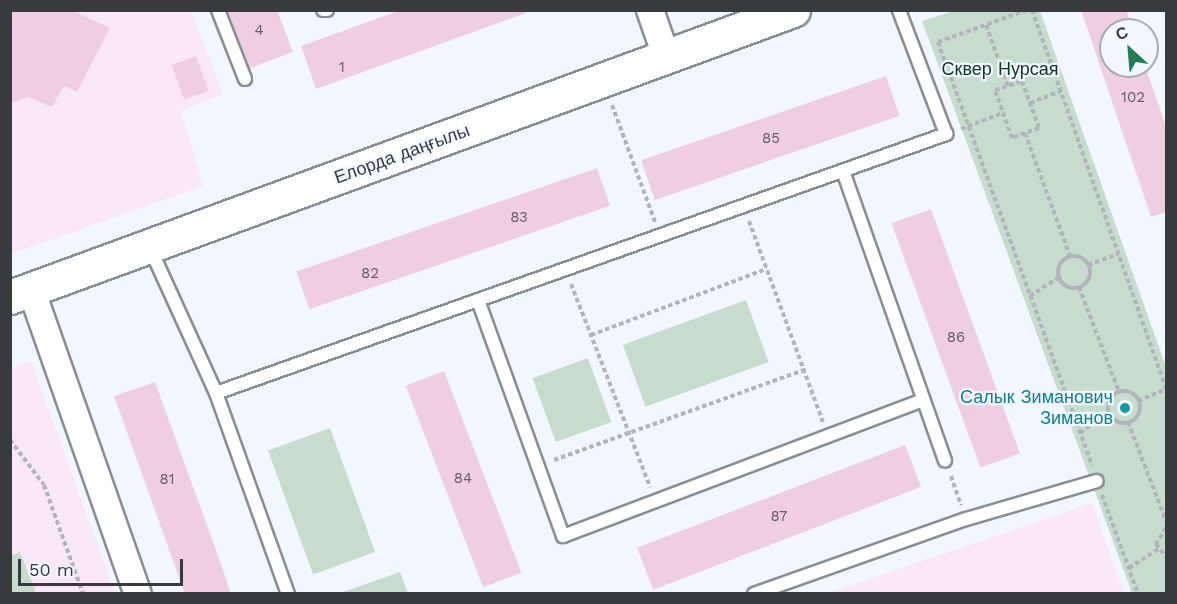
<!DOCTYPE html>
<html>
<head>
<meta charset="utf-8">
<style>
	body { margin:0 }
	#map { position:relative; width:1177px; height:604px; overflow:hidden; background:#f2f7ff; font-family:"Work Sans",sans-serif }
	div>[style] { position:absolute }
	.education>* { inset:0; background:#f9e6f6 }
	.green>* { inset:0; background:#c6ddce; transform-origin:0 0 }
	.building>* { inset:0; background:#efcde3; transform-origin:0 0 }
	.path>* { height:4px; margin-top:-2px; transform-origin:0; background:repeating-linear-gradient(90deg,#b1b5bb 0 4.5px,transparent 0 7.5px) }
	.path>.ring { margin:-2px; padding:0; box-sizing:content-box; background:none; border:4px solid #b1b5bb; border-radius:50% }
	.roads { filter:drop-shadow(2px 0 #898d94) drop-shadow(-2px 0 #898d94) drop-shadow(0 2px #898d94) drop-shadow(0 -2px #898d94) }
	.lane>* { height:12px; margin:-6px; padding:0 6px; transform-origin:6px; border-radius:6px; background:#fff }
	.street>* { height:26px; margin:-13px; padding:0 13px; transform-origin:13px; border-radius:13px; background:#fff }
	.secondary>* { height:33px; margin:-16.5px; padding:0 16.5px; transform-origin:16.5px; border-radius:16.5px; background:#fff }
	.dots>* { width:16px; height:16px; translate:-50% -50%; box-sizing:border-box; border:3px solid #f2f7ff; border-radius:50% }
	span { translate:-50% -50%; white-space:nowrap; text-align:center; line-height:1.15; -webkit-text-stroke:4.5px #f2f7ff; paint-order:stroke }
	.number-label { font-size:15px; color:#665f66 }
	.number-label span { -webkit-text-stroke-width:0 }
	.park-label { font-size:18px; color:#0c3822 }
	.street-label { font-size:18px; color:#383a3d }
	.culture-label { font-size:18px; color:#0d838f }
	.right { translate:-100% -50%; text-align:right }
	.frame { position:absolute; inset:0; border:12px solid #383a3d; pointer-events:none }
	.north { position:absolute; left:1099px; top:18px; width:60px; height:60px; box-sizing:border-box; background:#f2f7ff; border:2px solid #a8abb1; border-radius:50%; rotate:334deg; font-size:16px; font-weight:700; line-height:24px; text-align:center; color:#383a3d }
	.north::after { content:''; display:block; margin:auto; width:21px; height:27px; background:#227d52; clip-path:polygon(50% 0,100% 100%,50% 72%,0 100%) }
	.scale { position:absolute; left:18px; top:559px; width:165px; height:27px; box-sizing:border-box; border:3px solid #383a3d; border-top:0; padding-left:8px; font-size:18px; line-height:21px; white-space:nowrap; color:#383a3d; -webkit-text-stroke:4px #f2f7ff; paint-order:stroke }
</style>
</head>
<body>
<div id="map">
	<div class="education">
		<div style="clip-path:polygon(10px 11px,191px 11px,223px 94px,181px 111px,203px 186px,11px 254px)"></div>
		<div style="clip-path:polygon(31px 361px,115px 593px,11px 593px,10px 368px)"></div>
		<div style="clip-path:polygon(1092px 503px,1124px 593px,828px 593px)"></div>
	</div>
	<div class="green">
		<div style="clip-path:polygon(954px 11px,1040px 11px,1166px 367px,1166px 593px,1132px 593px,922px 21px)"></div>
		<div style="left:746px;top:300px;width:66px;height:131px;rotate:70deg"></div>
		<div style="left:588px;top:358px;width:68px;height:59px;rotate:70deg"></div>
		<div style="left:330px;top:428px;width:132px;height:66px;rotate:70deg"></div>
		<div style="clip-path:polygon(20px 552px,36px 593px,11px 593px,11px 556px)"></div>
		<div style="clip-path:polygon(400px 572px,408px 593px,340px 593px)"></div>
	</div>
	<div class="building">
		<div style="clip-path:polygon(10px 10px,71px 10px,110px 28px,77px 92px,64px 86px,52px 107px,28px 97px,10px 103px)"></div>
		<div style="clip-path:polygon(227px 10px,277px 10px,293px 52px,250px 68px)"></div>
		<div style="clip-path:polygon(401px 10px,526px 10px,526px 13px,316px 89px,301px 46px)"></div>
		<div style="clip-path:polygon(1081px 10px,1126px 10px,1133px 30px,1111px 30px,1111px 66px,1145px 66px,1167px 129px,1167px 212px,1151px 217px)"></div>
		<div style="left:196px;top:56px;width:37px;height:26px;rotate:70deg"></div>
		<div style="left:886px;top:76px;width:42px;height:259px;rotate:71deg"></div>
		<div style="left:597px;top:168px;width:40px;height:318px;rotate:71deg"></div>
		<div style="left:931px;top:209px;width:260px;height:42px;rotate:70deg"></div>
		<div style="left:444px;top:371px;width:216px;height:41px;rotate:69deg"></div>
		<div style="clip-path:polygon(155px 382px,221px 564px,231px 594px,185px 594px,114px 396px)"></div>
		<div style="left:905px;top:445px;width:45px;height:287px;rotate:69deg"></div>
	</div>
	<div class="path">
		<div style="left:1027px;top:10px;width:95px;rotate:160.2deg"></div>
		<div style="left:938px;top:42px;width:451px;rotate:70deg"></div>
		<div style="left:1032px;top:10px;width:402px;rotate:70.5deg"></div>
		<div style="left:986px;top:25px;width:65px;rotate:70.2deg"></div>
		<div style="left:1022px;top:81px;width:50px;rotate:70.1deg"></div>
		<div style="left:1039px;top:128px;width:29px;rotate:160deg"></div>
		<div style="left:1012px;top:138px;width:51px;rotate:-109.5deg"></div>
		<div style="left:995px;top:90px;width:28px;rotate:-18deg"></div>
		<div style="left:1030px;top:103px;width:33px;rotate:-21deg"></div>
		<div style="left:612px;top:105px;width:125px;rotate:69.8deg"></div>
		<div style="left:961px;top:129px;width:45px;rotate:-20.9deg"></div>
		<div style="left:1025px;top:133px;width:131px;rotate:69.9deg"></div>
		<div style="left:749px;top:221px;width:214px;rotate:69.8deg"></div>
		<div class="ring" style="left:1058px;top:256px;width:28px;height:28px"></div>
		<div style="left:1088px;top:265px;width:32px;rotate:-20deg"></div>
		<div style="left:571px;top:284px;width:218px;rotate:68.7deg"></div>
		<div style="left:1079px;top:287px;width:112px;rotate:69.1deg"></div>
		<div style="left:1030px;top:296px;width:35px;rotate:-33deg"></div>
		<div style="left:591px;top:335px;width:188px;rotate:-20.6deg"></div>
		<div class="ring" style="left:1108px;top:391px;width:28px;height:28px"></div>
		<div style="left:1138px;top:401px;width:30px;rotate:-23deg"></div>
		<div style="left:1128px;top:422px;width:106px;rotate:69deg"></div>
		<div style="left:1080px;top:433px;width:35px;rotate:-37deg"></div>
		<div style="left:10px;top:440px;width:56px;rotate:52.9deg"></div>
		<div style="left:44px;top:485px;width:116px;rotate:70.3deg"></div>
		<div style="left:554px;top:460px;width:266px;rotate:-19.8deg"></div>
		<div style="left:951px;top:476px;width:31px;rotate:71deg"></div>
		<div style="left:1102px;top:495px;width:105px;rotate:70deg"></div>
		<div style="left:1166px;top:528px;width:19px;rotate:122deg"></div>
		<div style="left:1156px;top:544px;width:16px;rotate:52deg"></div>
		<div style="left:1129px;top:568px;width:35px;rotate:-33deg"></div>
	</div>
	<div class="roads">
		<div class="lane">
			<div style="left:218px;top:10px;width:74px;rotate:68.6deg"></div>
			<div style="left:323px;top:10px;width:4px"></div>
			<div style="left:843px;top:171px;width:307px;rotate:70.6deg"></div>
			<div style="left:150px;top:248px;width:159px;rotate:65.5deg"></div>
			<div style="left:216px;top:393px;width:214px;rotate:70.3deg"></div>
			<div style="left:478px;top:300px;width:251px;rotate:70.2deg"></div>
			<div style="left:563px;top:536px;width:385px;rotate:-20.7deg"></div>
			<div style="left:216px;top:393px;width:775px;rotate:-19.53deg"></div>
			<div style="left:946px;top:134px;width:133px;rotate:-110.8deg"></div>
			<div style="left:754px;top:594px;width:225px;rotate:-19.5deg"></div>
			<div style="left:966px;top:519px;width:136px;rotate:-16.2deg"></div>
		</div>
		<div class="street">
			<div style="left:650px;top:10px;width:49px;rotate:70.8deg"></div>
			<div style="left:31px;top:289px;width:323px;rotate:70.7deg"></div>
		</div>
		<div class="secondary">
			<div style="left:10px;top:297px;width:834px;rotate:-20.13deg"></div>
		</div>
	</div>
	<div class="dots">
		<div style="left:1125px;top:408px;background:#0f9aa8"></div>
	</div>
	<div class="number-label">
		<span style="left:259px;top:31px">4</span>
		<span style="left:342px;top:68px">1</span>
		<span style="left:1133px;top:98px">102</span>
		<span style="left:771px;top:139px">85</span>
		<span style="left:519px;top:218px">83</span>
		<span style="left:370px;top:274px">82</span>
		<span style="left:956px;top:338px">86</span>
		<span style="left:463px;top:479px">84</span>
		<span style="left:167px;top:480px">81</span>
		<span style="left:779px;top:517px">87</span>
	</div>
	<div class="park-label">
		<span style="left:1000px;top:69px">Сквер Нурсая</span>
	</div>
	<div class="street-label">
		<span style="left:402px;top:154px;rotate:-20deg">Елорда даңғылы</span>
	</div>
	<div class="culture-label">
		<span class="right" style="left:1113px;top:408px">Салык Зиманович<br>Зиманов</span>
	</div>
	<div class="frame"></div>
	<div class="north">С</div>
	<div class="scale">50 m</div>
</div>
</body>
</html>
